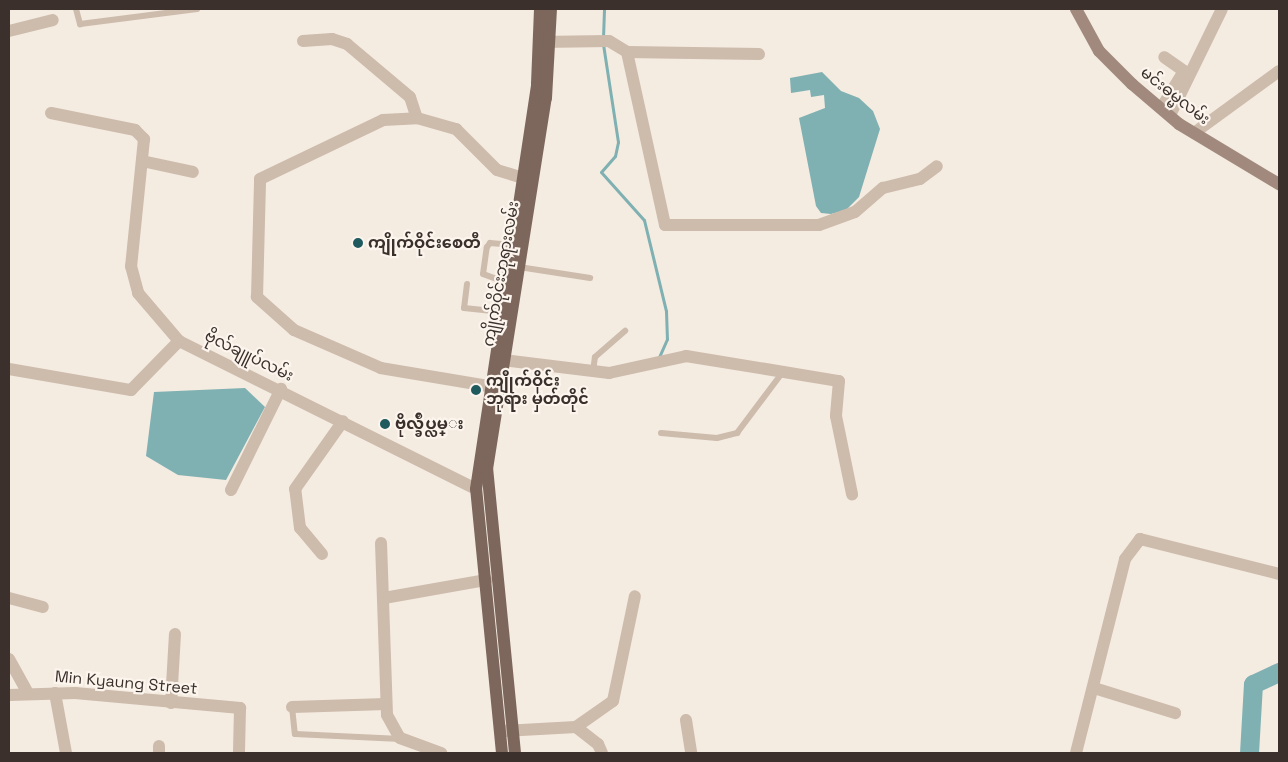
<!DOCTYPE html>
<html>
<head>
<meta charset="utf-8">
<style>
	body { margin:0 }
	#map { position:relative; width:1288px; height:762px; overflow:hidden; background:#f4ebe1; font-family:"Space Grotesk","Noto Sans Myanmar",sans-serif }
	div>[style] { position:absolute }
	.water>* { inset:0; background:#7fb0b2 }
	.stream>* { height:3px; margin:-1.5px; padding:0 1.5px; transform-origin:1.5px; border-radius:1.5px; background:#7fb0b2 }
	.river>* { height:19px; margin:-9.5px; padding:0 9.5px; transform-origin:9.5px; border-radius:9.5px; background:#7fb0b2 }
	.service>* { height:6px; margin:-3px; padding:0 3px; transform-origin:3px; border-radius:3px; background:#cdbbac }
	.minor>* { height:12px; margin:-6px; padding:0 6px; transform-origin:6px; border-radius:6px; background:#cdbbac }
	.secondary>* { height:12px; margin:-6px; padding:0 6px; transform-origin:6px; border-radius:6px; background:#a18a7d }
	.primary>* { height:12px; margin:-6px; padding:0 6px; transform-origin:6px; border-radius:6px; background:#7d675c }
	.dots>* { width:14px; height:14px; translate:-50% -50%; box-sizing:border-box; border:2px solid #fbf5ee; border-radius:50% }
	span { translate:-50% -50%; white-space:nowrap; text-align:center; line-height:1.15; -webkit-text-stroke:4.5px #fbf5ee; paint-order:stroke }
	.street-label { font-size:16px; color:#3b302b }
	.poi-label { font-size:16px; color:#3b302b; font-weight:700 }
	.left { translate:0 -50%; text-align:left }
	.frame { position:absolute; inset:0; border:10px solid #3b302b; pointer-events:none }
</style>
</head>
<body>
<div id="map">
	<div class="water">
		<div style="clip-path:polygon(822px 72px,841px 91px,859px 98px,873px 111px,880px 129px,859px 197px,846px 210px,831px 214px,821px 213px,816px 206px,799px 118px,825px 108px,824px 95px,811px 97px,810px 90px,791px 93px,790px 78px)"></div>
		<div style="clip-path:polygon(245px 388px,265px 407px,226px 480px,178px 475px,146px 456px,154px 392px)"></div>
	</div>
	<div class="stream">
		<div style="left:603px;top:38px;width:29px;rotate:-88deg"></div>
		<div style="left:603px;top:44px;width:99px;rotate:81.3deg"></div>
		<div style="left:618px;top:142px;width:14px;rotate:102deg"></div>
		<div style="left:615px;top:156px;width:21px;rotate:131deg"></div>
		<div style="left:601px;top:172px;width:64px;rotate:48.1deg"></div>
		<div style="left:644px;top:220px;width:94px;rotate:76.4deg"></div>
		<div style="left:666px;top:311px;width:28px;rotate:88deg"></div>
		<div style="left:667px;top:339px;width:20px;rotate:114deg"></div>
	</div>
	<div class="river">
		<div style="left:1249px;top:753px;width:69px;rotate:-86.7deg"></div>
		<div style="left:1253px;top:684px;width:29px;rotate:-25deg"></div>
	</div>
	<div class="service">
		<div style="left:76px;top:9px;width:16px;rotate:75deg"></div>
		<div style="left:80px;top:24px;width:118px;rotate:-7.3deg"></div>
		<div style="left:519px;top:267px;width:72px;rotate:8.8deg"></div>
		<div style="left:505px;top:282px;width:23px;rotate:-160deg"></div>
		<div style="left:483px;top:274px;width:27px;rotate:-82deg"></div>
		<div style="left:487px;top:247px;width:5px;rotate:-53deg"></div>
		<div style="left:490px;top:243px;width:21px;rotate:5deg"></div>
		<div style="left:467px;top:284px;width:24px;rotate:97deg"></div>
		<div style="left:464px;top:308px;width:36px;rotate:6deg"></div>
		<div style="left:593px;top:371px;width:14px;rotate:-82deg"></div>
		<div style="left:595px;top:357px;width:40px;rotate:-41deg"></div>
		<div style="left:661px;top:433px;width:56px;rotate:5.1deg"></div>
		<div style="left:717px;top:438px;width:21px;rotate:-14deg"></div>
		<div style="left:737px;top:433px;width:75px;rotate:-53.1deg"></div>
		<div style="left:292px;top:707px;width:27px;rotate:84deg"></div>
		<div style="left:295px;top:734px;width:106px;rotate:2.7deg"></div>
	</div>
	<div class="minor">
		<div style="left:9px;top:31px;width:45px;rotate:-14deg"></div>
		<div style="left:303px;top:41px;width:29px;rotate:-4deg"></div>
		<div style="left:332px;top:39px;width:16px;rotate:18deg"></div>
		<div style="left:347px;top:44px;width:82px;rotate:40.1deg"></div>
		<div style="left:410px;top:97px;width:22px;rotate:72deg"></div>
		<div style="left:540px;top:42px;width:69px;rotate:-0.8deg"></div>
		<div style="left:609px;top:41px;width:21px;rotate:31deg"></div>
		<div style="left:627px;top:52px;width:132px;rotate:0.9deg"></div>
		<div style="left:627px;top:52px;width:177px;rotate:77.6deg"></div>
		<div style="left:665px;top:225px;width:154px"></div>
		<div style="left:819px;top:225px;width:38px;rotate:-20deg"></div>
		<div style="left:855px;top:212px;width:37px;rotate:-41deg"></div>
		<div style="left:883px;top:188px;width:38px;rotate:-14deg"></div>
		<div style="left:920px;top:179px;width:21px;rotate:-37deg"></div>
		<div style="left:1162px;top:107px;width:42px;rotate:-58.6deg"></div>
		<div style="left:1184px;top:71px;width:24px;rotate:-145deg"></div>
		<div style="left:51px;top:113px;width:86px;rotate:11.4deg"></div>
		<div style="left:135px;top:130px;width:13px;rotate:45deg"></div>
		<div style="left:144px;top:139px;width:128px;rotate:95.8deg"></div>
		<div style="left:131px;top:266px;width:28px;rotate:75deg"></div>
		<div style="left:138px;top:293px;width:63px;rotate:49.5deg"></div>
		<div style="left:1170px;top:115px;width:118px;rotate:-63.9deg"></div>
		<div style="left:1194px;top:133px;width:105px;rotate:-36.1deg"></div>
		<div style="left:142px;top:161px;width:52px;rotate:12.2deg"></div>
		<div style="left:503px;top:360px;width:107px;rotate:7deg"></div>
		<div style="left:609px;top:373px;width:79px;rotate:-12.4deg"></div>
		<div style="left:686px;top:356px;width:155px;rotate:9.3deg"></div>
		<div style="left:839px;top:381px;width:35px;rotate:95deg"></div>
		<div style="left:836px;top:416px;width:80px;rotate:78.4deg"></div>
		<div style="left:9px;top:369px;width:124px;rotate:9.8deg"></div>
		<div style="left:131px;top:390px;width:69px;rotate:-45.6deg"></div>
		<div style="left:179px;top:341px;width:332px;rotate:26.5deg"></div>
		<div style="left:488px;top:386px;width:109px;rotate:-170.5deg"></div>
		<div style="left:381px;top:368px;width:95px;rotate:-156.4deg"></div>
		<div style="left:294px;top:330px;width:50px;rotate:-138.3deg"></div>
		<div style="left:257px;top:297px;width:118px;rotate:-88.5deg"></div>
		<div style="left:260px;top:179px;width:136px;rotate:-25.6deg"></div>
		<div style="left:383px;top:120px;width:34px;rotate:-3deg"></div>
		<div style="left:417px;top:118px;width:41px;rotate:15.8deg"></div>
		<div style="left:456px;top:129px;width:58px;rotate:45deg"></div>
		<div style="left:497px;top:170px;width:27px;rotate:17deg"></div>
		<div style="left:231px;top:490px;width:113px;rotate:-63.7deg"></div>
		<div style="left:381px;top:543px;width:172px;rotate:88deg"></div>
		<div style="left:387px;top:715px;width:26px;rotate:61deg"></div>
		<div style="left:400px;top:738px;width:44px;rotate:20.1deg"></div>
		<div style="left:322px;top:554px;width:34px;rotate:-130deg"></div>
		<div style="left:300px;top:528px;width:39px;rotate:-97deg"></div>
		<div style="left:295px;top:489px;width:83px;rotate:-54.8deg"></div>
		<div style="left:9px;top:598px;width:35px;rotate:15deg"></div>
		<div style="left:384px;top:598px;width:104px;rotate:-10deg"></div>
		<div style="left:9px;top:659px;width:38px;rotate:61deg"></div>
		<div style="left:1094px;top:688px;width:85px;rotate:17.2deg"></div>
		<div style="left:55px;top:693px;width:61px;rotate:79.6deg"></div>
		<div style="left:9px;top:695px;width:66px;rotate:-1.7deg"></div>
		<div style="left:75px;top:693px;width:166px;rotate:5.2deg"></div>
		<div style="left:240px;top:708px;width:45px;rotate:91.3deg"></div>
		<div style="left:171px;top:703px;width:69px;rotate:-86.7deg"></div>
		<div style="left:292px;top:707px;width:94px;rotate:-1.8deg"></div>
		<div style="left:686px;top:720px;width:33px;rotate:81deg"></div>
		<div style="left:576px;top:727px;width:28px;rotate:38deg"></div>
		<div style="left:598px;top:744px;width:10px;rotate:66deg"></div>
		<div style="left:503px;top:731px;width:73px;rotate:-3.1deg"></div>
		<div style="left:576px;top:727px;width:45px;rotate:-35.1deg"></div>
		<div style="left:613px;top:701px;width:107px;rotate:-78.2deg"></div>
		<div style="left:159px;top:746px;width:7px;rotate:90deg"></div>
		<div style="left:1076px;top:753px;width:200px;rotate:-75.8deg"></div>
		<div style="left:1125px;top:559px;width:25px;rotate:-53deg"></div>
		<div style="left:1140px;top:539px;width:143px;rotate:14.1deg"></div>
	</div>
	<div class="secondary">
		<div style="left:1076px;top:9px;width:48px;rotate:61.3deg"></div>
		<div style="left:1099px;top:51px;width:47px;rotate:45deg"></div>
		<div style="left:1132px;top:84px;width:62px;rotate:40.4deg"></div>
		<div style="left:1179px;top:124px;width:117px;rotate:31deg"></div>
	</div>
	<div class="primary">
		<div style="left:502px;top:753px;width:265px;rotate:-95.6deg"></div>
		<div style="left:476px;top:489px;width:410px;rotate:-81.4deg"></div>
		<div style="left:537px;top:84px;width:75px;rotate:-87.7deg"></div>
		<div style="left:515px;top:753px;width:285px;rotate:-95.6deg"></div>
		<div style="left:487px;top:469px;width:376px;rotate:-81deg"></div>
		<div style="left:546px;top:98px;width:89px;rotate:-86.8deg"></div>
	</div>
	<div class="dots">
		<div style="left:358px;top:243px;background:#1f5a5e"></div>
		<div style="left:476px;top:390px;background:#1f5a5e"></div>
		<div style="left:385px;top:424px;background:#1f5a5e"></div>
	</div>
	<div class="street-label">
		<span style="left:1175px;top:96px;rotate:38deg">မင်းဓမ္မလမ်း</span>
		<span style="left:501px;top:274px;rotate:-80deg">ကျိုက်ဝိုင်းဘုရားလမ်း</span>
		<span style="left:249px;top:356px;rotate:26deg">ဗိုလ်ချူပ်လမ်း</span>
		<span style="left:126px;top:683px;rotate:5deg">Min Kyaung Street</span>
	</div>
	<div class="poi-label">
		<span class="left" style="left:368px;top:243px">ကျိုက်ဝိုင်းစေတီ</span>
		<span class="left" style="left:486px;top:390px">ကျိုက်ဝိုင်း<br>ဘုရား မှတ်တိုင်</span>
		<span class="left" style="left:395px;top:424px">ဗိုလ္ခ်ဳပ္လမ္း</span>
	</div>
	<div class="frame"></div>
</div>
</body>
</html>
